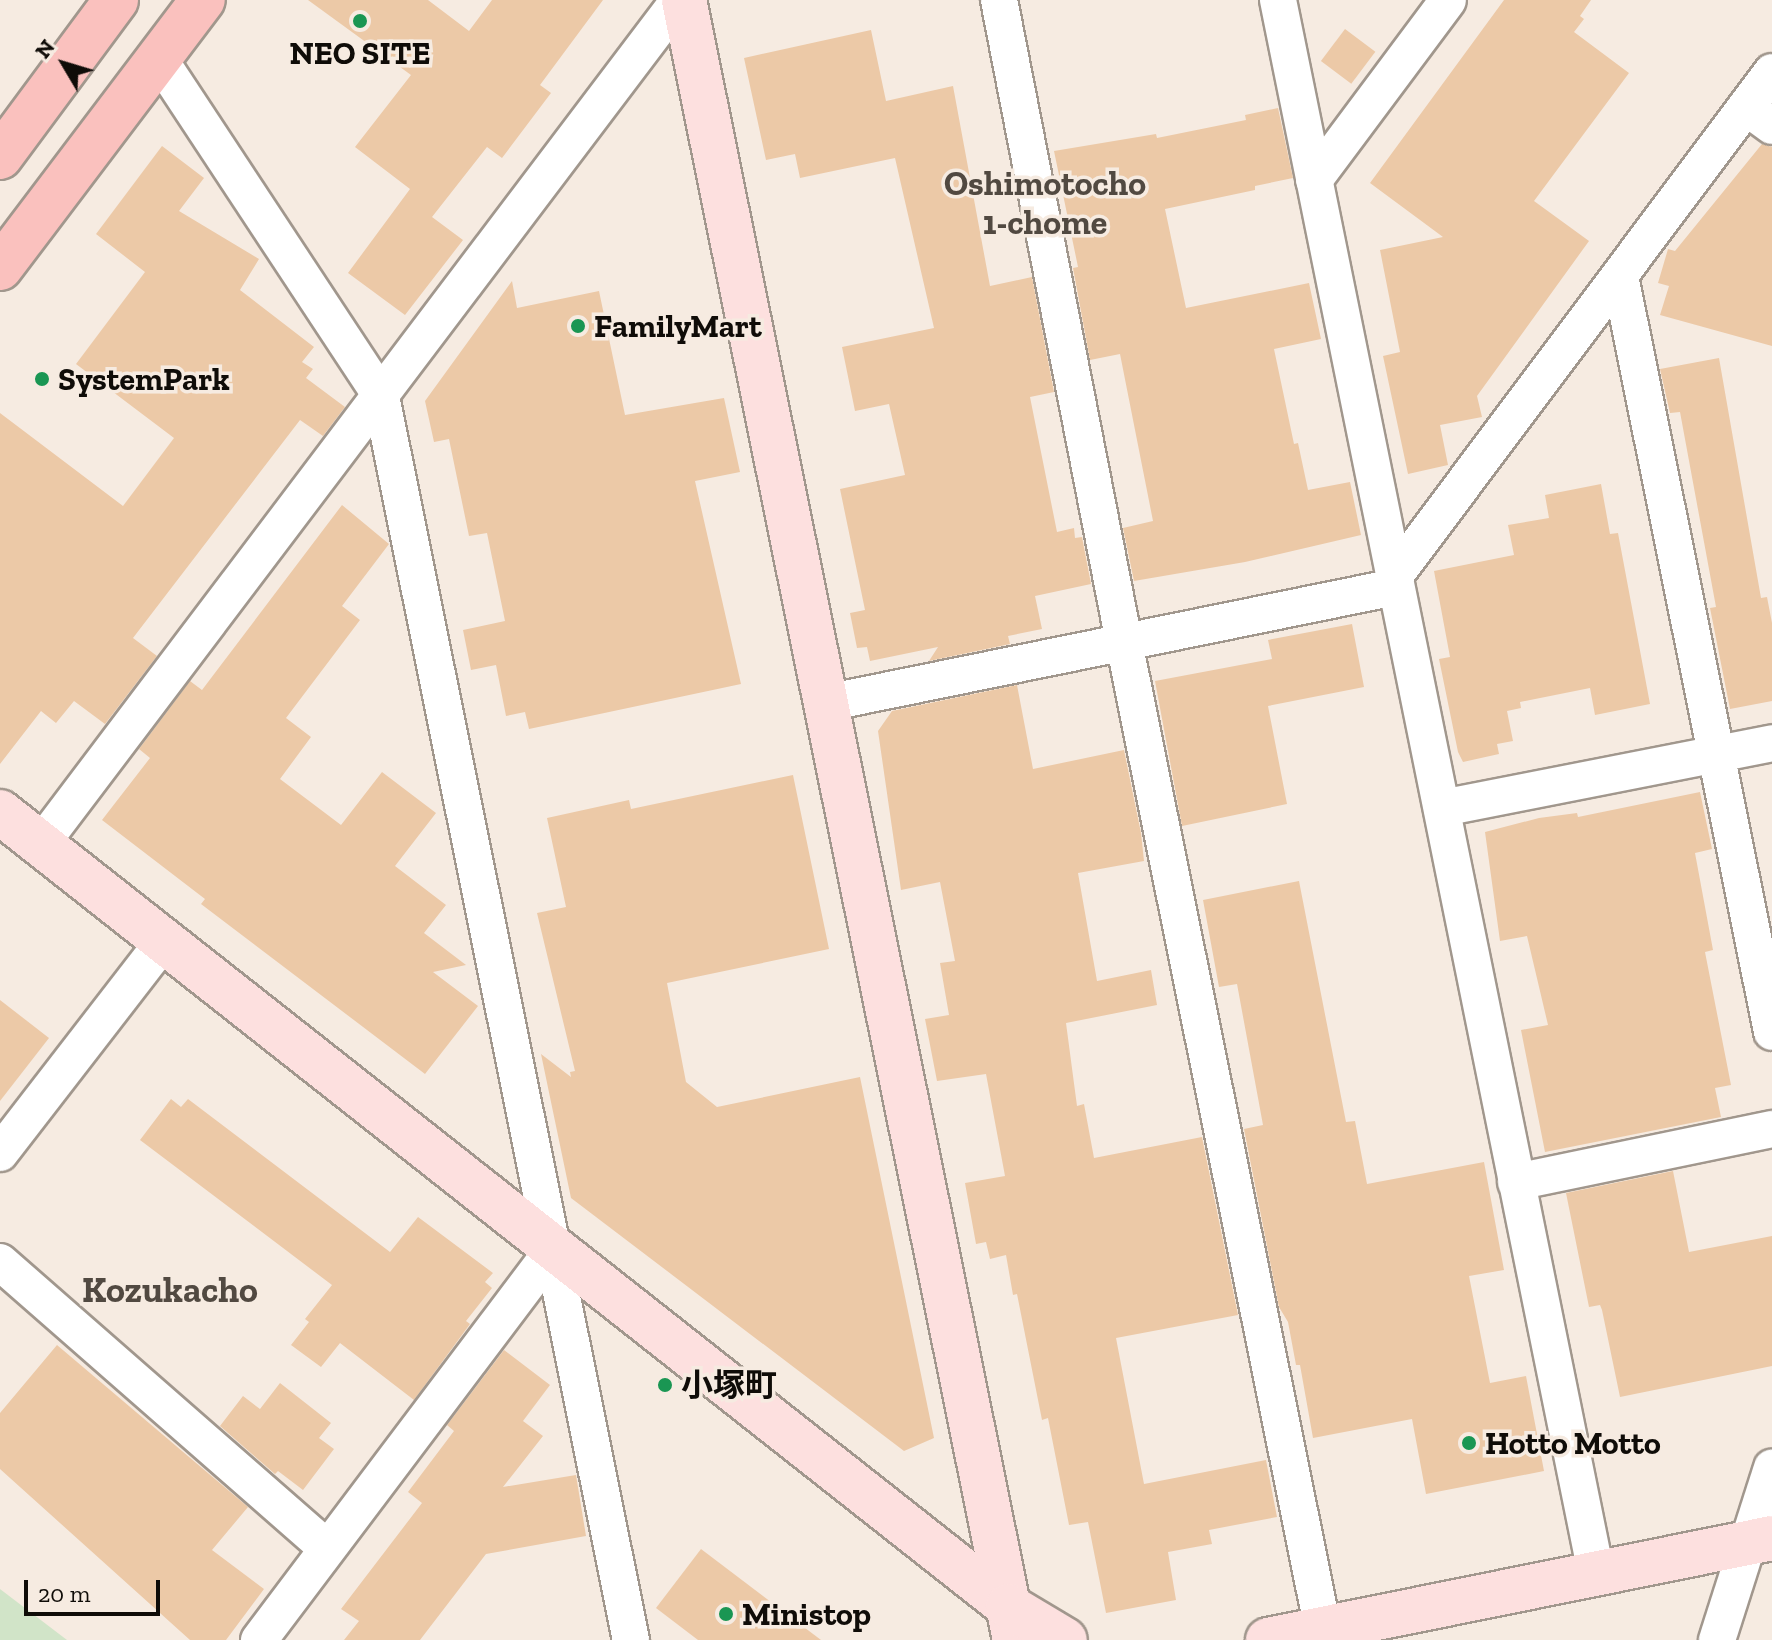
<!DOCTYPE html>
<html>
<head>
<meta charset="utf-8">
<style>
	body { margin:0 }
	#map { position:relative; width:1772px; height:1640px; overflow:hidden; background:#f6ebe1; font-family:"Zilla Slab","Noto Sans JP",serif }
	div>[style] { position:absolute }
	.green>* { inset:0; background:#d1e4c8 }
	.building>* { inset:0; background:#ecc9a7; transform-origin:0 0 }
	.roads { filter:drop-shadow(2px 0 #a1978d) drop-shadow(-2px 0 #a1978d) drop-shadow(0 2px #a1978d) drop-shadow(0 -2px #a1978d) }
	.street>* { height:36px; margin:-18px; padding:0 18px; transform-origin:18px; border-radius:18px; background:#fff }
	.secondary>* { height:44px; margin:-22px; padding:0 22px; transform-origin:22px; border-radius:22px; background:#fde0df }
	.primary>* { height:44px; margin:-22px; padding:0 22px; transform-origin:22px; border-radius:22px; background:#fac1be }
	.dots>* { width:22px; height:22px; translate:-50% -50%; box-sizing:border-box; border:4px solid #f6ebe1; border-radius:50% }
	span { translate:-50% -50%; white-space:nowrap; text-align:center; line-height:1.15; -webkit-text-stroke:7px #f6ebe1; paint-order:stroke }
	.poi-label { font-size:32px; color:#0f0c08; font-weight:700 }
	.left { translate:0 -50%; text-align:left }
	.neighbourhood-label { font-size:34px; color:#514941; font-weight:700 }
	.quarter-label { font-size:36px; color:#514941; font-weight:700 }
	.north { position:absolute; left:24px; top:24px; width:80px; height:80px; -webkit-text-stroke:6px #f6ebe1; paint-order:stroke; rotate:308deg; font-size:22px; font-weight:700; line-height:32px; text-align:center; color:#0f0c08 }
	.north::after { content:''; display:block; margin:auto; width:28px; height:36px; background:#0f0c08; clip-path:polygon(50% 0,100% 100%,50% 72%,0 100%) }
	.scale { position:absolute; left:24px; top:1580px; width:136px; height:36px; box-sizing:border-box; border:4px solid #0f0c08; border-top:0; padding-left:10px; font-size:24px; line-height:28px; white-space:nowrap; color:#0f0c08; -webkit-text-stroke:6px #f6ebe1; paint-order:stroke }
</style>
</head>
<body>
<div id="map">
	<div class="green">
		<div style="clip-path:polygon(0 1589px,67px 1640px,0 1640px)"></div>
	</div>
	<div class="building">
		<div style="clip-path:polygon(308px 0,428px 0,469px 31px,492px 0,603px 0,540px 85px,551px 93px,502px 158px,487px 147px,432px 217px,463px 240px,405px 315px,348px 273px,410px 189px,355px 147px,411px 75px)"></div>
		<div style="clip-path:polygon(1504px 0,1591px 0,1580px 16px,1584px 19px,1574px 32px,1629px 73px,1534px 201px,1589px 241px,1477px 396px,1482px 417px,1440px 425px,1448px 465px,1408px 474px,1383px 356px,1400px 352px,1380px 250px,1443px 237px,1370px 183px)"></div>
		<div style="left:1345px;top:29px;width:38px;height:40px;rotate:37deg"></div>
		<div style="clip-path:polygon(871px 30px,886px 101px,953px 86px,990px 286px,1032px 277px,1054px 392px,1030px 397px,1057px 532px,1074px 528px,1075px 538px,1082px 537px,1091px 584px,1035px 596px,1042px 629px,1008px 636px,1010px 644px,929px 661px,938px 647px,870px 661px,867px 647px,857px 648px,850px 613px,865px 610px,840px 489px,905px 475px,889px 404px,855px 411px,842px 347px,934px 328px,895px 158px,800px 178px,795px 154px,766px 160px,744px 58px)"></div>
		<div style="clip-path:polygon(1278px 108px,1293px 178px,1255px 186px,1255px 190px,1165px 209px,1186px 308px,1309px 283px,1321px 339px,1274px 349px,1294px 444px,1298px 443px,1308px 490px,1350px 482px,1361px 535px,1245px 562px,1134px 581px,1123px 528px,1153px 521px,1120px 354px,1090px 360px,1073px 268px,1078px 267px,1054px 151px,1156px 134px,1157px 138px,1246px 120px,1245px 115px)"></div>
		<div style="clip-path:polygon(1762px 144px,1772px 147px,1772px 346px,1660px 315px,1669px 286px,1658px 283px,1668px 249px,1675px 251px)"></div>
		<div style="clip-path:polygon(162px 146px,204px 178px,179px 211px,259px 259px,240px 290px,314px 347px,302px 362px,313px 369px,306px 378px,345px 407px,323px 436px,300px 420px,133px 638px,157px 656px,105px 724px,74px 701px,56px 723px,41px 711px,0 764px,0 413px,123px 506px,174px 438px,76px 364px,145px 272px,96px 234px)"></div>
		<div style="clip-path:polygon(512px 281px,517px 308px,599px 291px,625px 415px,724px 398px,740px 472px,695px 481px,741px 684px,529px 729px,525px 712px,506px 716px,496px 665px,471px 670px,463px 630px,505px 621px,487px 533px,469px 536px,449px 439px,434px 442px,425px 401px)"></div>
		<div style="clip-path:polygon(1719px 358px,1761px 598px,1767px 597px,1772px 623px,1772px 701px,1730px 709px,1710px 608px,1716px 607px,1680px 412px,1670px 413px,1660px 369px)"></div>
		<div style="clip-path:polygon(1601px 484px,1610px 534px,1618px 533px,1650px 704px,1595px 715px,1590px 688px,1520px 702px,1521px 708px,1507px 711px,1513px 741px,1497px 744px,1499px 754px,1463px 762px,1458px 752px,1439px 659px,1450px 657px,1434px 571px,1514px 555px,1508px 525px,1549px 518px,1545px 495px)"></div>
		<div style="clip-path:polygon(342px 505px,389px 544px,342px 606px,360px 620px,286px 718px,311px 737px,280px 779px,341px 825px,382px 772px,436px 813px,395px 866px,446px 905px,424px 933px,466px 965px,433px 972px,478px 1006px,425px 1074px,201px 904px,205px 899px,102px 820px,150px 758px,139px 749px,190px 681px,202px 690px)"></div>
		<div style="clip-path:polygon(1352px 624px,1364px 687px,1268px 706px,1287px 804px,1182px 826px,1155px 681px,1272px 659px,1268px 640px)"></div>
		<div style="clip-path:polygon(1017px 685px,1033px 769px,1124px 750px,1141px 833px,1144px 861px,1078px 873px,1097px 981px,1151px 970px,1157px 1005px,1066px 1023px,1077px 1106px,1084px 1104px,1094px 1158px,1202px 1137px,1238px 1315px,1116px 1338px,1144px 1484px,1266px 1460px,1277px 1517px,1209px 1530px,1212px 1544px,1168px 1552px,1176px 1600px,1106px 1613px,1088px 1522px,1069px 1525px,1048px 1418px,1042px 1420px,1017px 1294px,1013px 1295px,1006px 1255px,990px 1259px,986px 1242px,976px 1244px,965px 1183px,1005px 1176px,986px 1074px,937px 1081px,925px 1019px,949px 1015px,940px 963px,955px 961px,940px 882px,901px 890px,878px 731px,892px 711px)"></div>
		<div style="clip-path:polygon(793px 775px,829px 949px,667px 983px,686px 1082px,717px 1107px,860px 1077px,934px 1438px,904px 1451px,571px 1198px,541px 1054px,571px 1077px,570px 1072px,575px 1071px,537px 913px,566px 907px,547px 818px,629px 800px,631px 809px)"></div>
		<div style="clip-path:polygon(1700px 792px,1712px 849px,1695px 853px,1713px 950px,1705px 952px,1731px 1085px,1715px 1088px,1721px 1117px,1545px 1152px,1521px 1030px,1548px 1025px,1527px 936px,1500px 941px,1485px 832px,1539px 818px,1577px 813px,1578px 817px)"></div>
		<div style="clip-path:polygon(1299px 881px,1346px 1122px,1355px 1121px,1367px 1184px,1484px 1162px,1504px 1270px,1469px 1276px,1490px 1383px,1526px 1376px,1544px 1471px,1426px 1494px,1412px 1419px,1313px 1438px,1300px 1365px,1296px 1365px,1288px 1322px,1279px 1307px,1244px 1129px,1263px 1125px,1237px 984px,1219px 987px,1203px 900px)"></div>
		<div style="clip-path:polygon(0 1000px,49px 1038px,0 1101px)"></div>
		<div style="clip-path:polygon(171px 1099px,181px 1107px,188px 1099px,390px 1252px,418px 1217px,493px 1273px,485px 1282px,492px 1288px,466px 1321px,470px 1324px,414px 1400px,340px 1343px,321px 1367px,291px 1345px,309px 1322px,305px 1319px,332px 1285px,140px 1140px)"></div>
		<div style="clip-path:polygon(1673px 1171px,1689px 1252px,1772px 1236px,1772px 1366px,1620px 1397px,1602px 1310px,1600px 1305px,1589px 1307px,1566px 1193px)"></div>
		<div style="clip-path:polygon(57px 1345px,248px 1507px,212px 1550px,264px 1589px,226px 1640px,190px 1640px,0 1469px,0 1413px)"></div>
		<div style="clip-path:polygon(504px 1350px,550px 1385px,523px 1421px,543px 1436px,503px 1487px,576px 1475px,586px 1536px,486px 1554px,420px 1640px,344px 1640px,359px 1621px,341px 1609px,422px 1503px,408px 1492px,454px 1431px,447px 1425px)"></div>
		<div style="clip-path:polygon(280px 1383px,331px 1423px,319px 1438px,334px 1449px,303px 1490px,278px 1471px,275px 1474px,220px 1426px,243px 1396px,260px 1409px)"></div>
		<div style="clip-path:polygon(701px 1549px,821px 1640px,698px 1640px,656px 1608px)"></div>
	</div>
	<div class="roads">
		<div class="street">
			<div style="left:999px;top:0;width:654px;rotate:78.98deg"></div>
			<div style="left:1124px;top:642px;width:1018px;rotate:78.61deg"></div>
			<div style="left:1278px;top:0;width:1605px;rotate:78.57deg"></div>
			<div style="left:159px;top:59px;width:404px;rotate:56.6deg"></div>
			<div style="left:381px;top:396px;width:1269px;rotate:78.64deg"></div>
			<div style="left:1746px;top:107px;width:32px;rotate:36deg"></div>
			<div style="left:1314px;top:180px;width:224px;rotate:-53.3deg"></div>
			<div style="left:1620px;top:276px;width:771px;rotate:78.63deg"></div>
			<div style="left:1393px;top:578px;width:632px;rotate:-53.17deg"></div>
			<div style="left:826px;top:703px;width:581px;rotate:-11.52deg"></div>
			<div style="left:1442px;top:808px;width:336px;rotate:-11.1deg"></div>
			<div style="left:41px;top:844px;width:1058px;rotate:-52.91deg"></div>
			<div style="left:0;top:1153px;width:268px;rotate:-52.3deg"></div>
			<div style="left:1516px;top:1182px;width:261px;rotate:-11.7deg"></div>
			<div style="left:0;top:1262px;width:434px;rotate:41.2deg"></div>
			<div style="left:259px;top:1640px;width:491px;rotate:-53deg"></div>
			<div style="left:1717px;top:1640px;width:181px;rotate:-72.3deg"></div>
		</div>
		<div class="secondary">
			<div style="left:684px;top:0;width:1673px;rotate:78.59deg"></div>
			<div style="left:0;top:812px;width:1283px;rotate:38.23deg"></div>
			<div style="left:1008px;top:1606px;width:66px;rotate:30.8deg"></div>
			<div style="left:1268px;top:1640px;width:514px;rotate:-11.44deg"></div>
		</div>
		<div class="primary">
			<div style="left:0;top:157px;width:195px;rotate:-53.5deg"></div>
			<div style="left:0;top:268px;width:336px;rotate:-52.9deg"></div>
		</div>
	</div>
	<div class="dots">
		<div style="left:360px;top:21px;background:#1a9653"></div>
		<div style="left:578px;top:326px;background:#1a9653"></div>
		<div style="left:42px;top:379px;background:#1a9653"></div>
		<div style="left:665px;top:1385px;background:#1a9653"></div>
		<div style="left:1469px;top:1443px;background:#1a9653"></div>
		<div style="left:726px;top:1614px;background:#1a9653"></div>
	</div>
	<div class="poi-label">
		<span style="left:360px;top:53px">NEO SITE</span>
		<span class="left" style="left:594px;top:326px">FamilyMart</span>
		<span class="left" style="left:58px;top:379px">SystemPark</span>
		<span class="left" style="left:681px;top:1385px">小塚町</span>
		<span class="left" style="left:1485px;top:1443px">Hotto Motto</span>
		<span class="left" style="left:742px;top:1614px">Ministop</span>
	</div>
	<div class="neighbourhood-label">
		<span style="left:1045px;top:203px">Oshimotocho<br>1-chome</span>
	</div>
	<div class="quarter-label">
		<span style="left:170px;top:1290px">Kozukacho</span>
	</div>
	<div class="north">N</div>
	<div class="scale">20 m</div>
</div>
</body>
</html>
